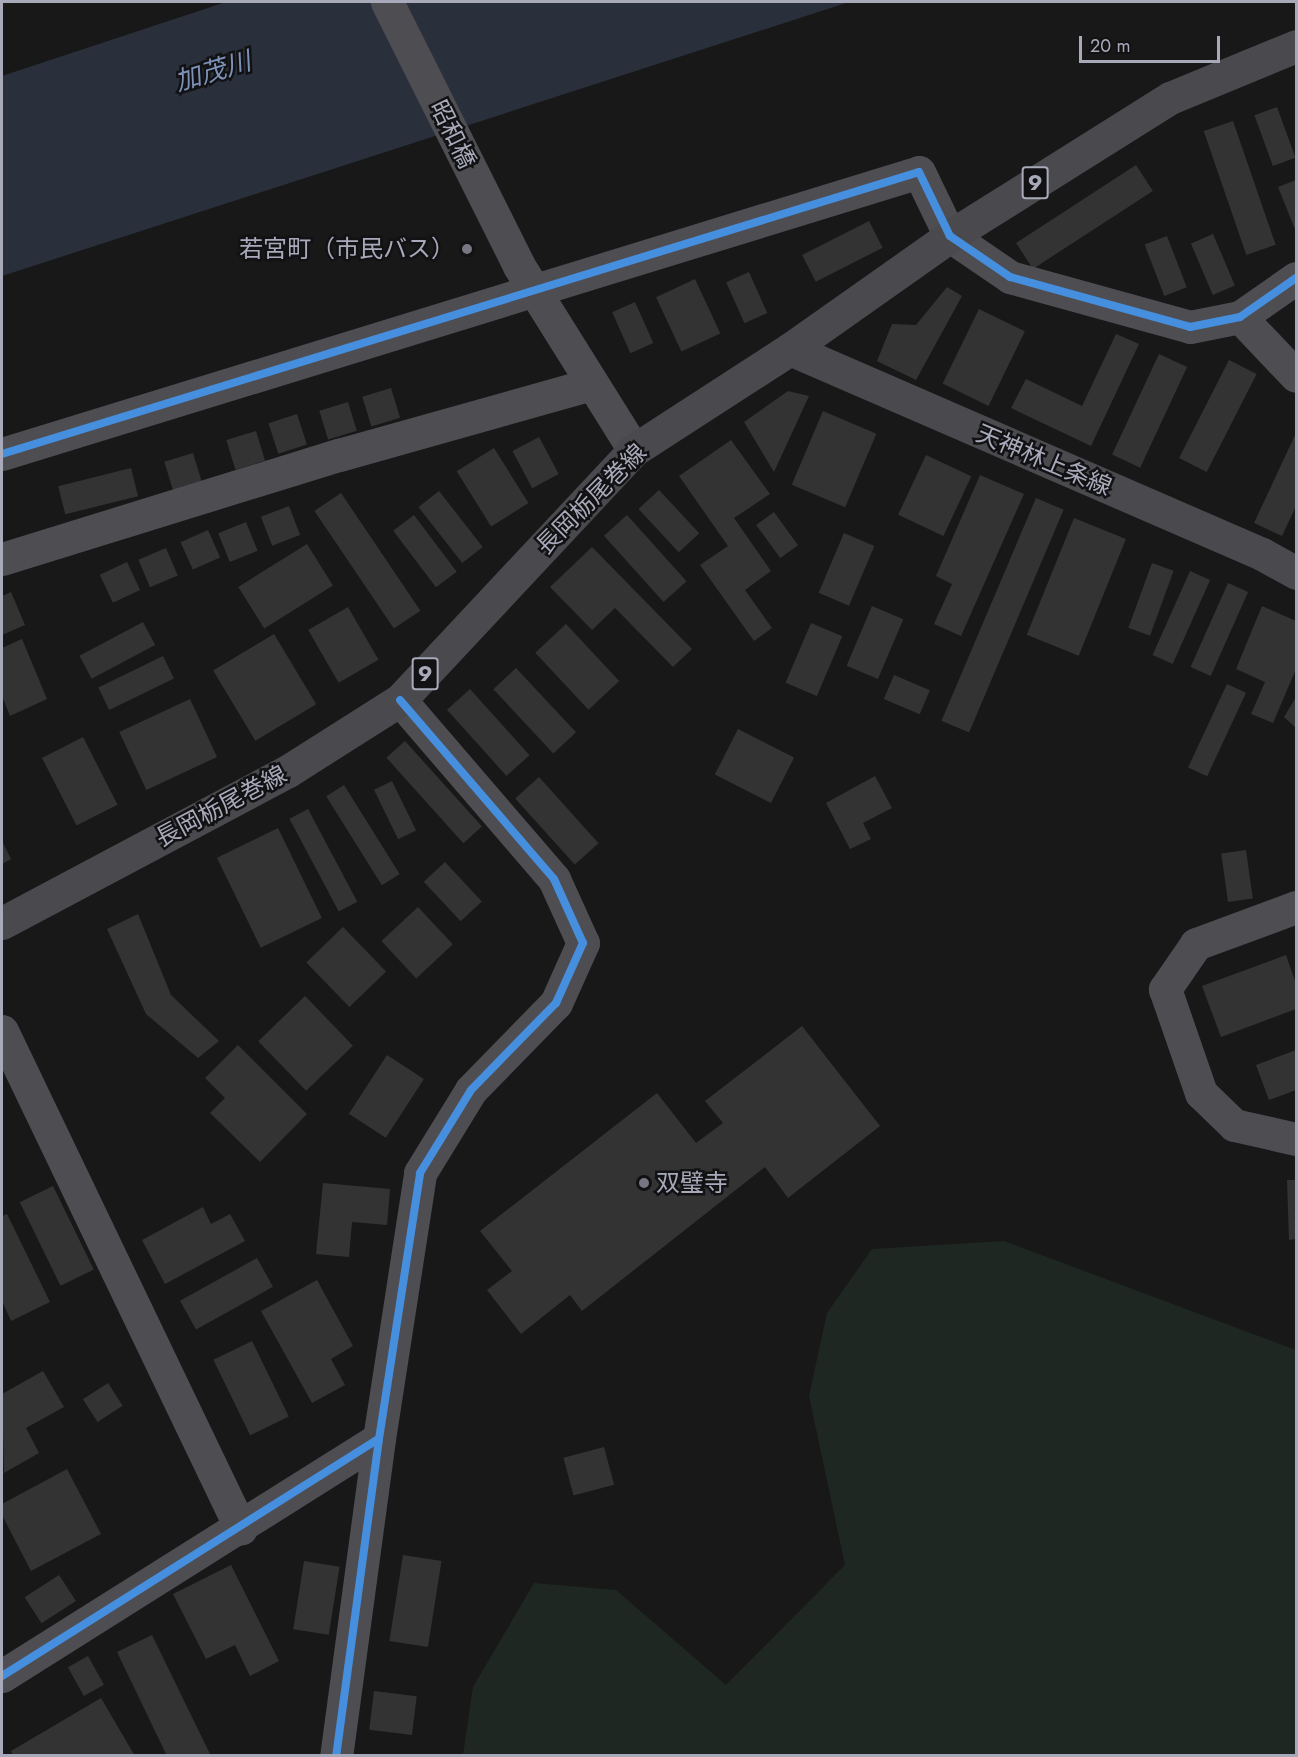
<!DOCTYPE html>
<html>
<head>
<meta charset="utf-8">
<style>
	body { margin:0 }
	#map { position:relative; width:1298px; height:1757px; overflow:hidden; background:#181818; font-family:Jost,"Noto Sans JP",sans-serif }
	div>[style] { position:absolute }
	.green>* { inset:0; background:#1f2722 }
	.water>* { inset:0; background:#2a303b }
	.building>* { inset:0; background:#333334; transform-origin:0 0 }
	.minor>* { height:33px; margin:-16.5px; padding:0 16.5px; transform-origin:16.5px; border-radius:16.5px; background:#4e4d52 }
	.major>* { height:33px; margin:-16.5px; padding:0 16.5px; transform-origin:16.5px; border-radius:16.5px; background:#4a4a4e }
	.cycleway>* { height:8px; margin:-4px; padding:0 4px; transform-origin:4px; border-radius:4px; background:#468fdf }
	.dots>* { width:16px; height:16px; translate:-50% -50%; box-sizing:border-box; border:3px solid #121214; border-radius:50% }
	span { translate:-50% -50%; white-space:nowrap; text-align:center; line-height:1.15; -webkit-text-stroke:5px #121214; paint-order:stroke }
	.shield-label span { padding:2px 4px; background:#121214; border:2px solid; border-radius:4px; -webkit-text-stroke-width:0 }
	.shield-label { font-size:22px; color:#a8aaba; font-weight:700 }
	.street-label { font-size:24px; color:#a8aaba }
	.poi-label { font-size:24px; color:#a8aaba }
	.right { translate:-100% -50%; text-align:right }
	.left { translate:0 -50%; text-align:left }
	.water-label { font-size:26px; color:#7d91b7; font-style:italic }
	.frame { position:absolute; inset:0; border:3px solid #a8aaba; pointer-events:none }
	.scale { position:absolute; left:1079px; top:36px; width:141px; height:27px; box-sizing:border-box; border:3px solid #a8aaba; border-top:0; padding-left:8px; font-size:18px; line-height:21px; white-space:nowrap; color:#a8aaba; -webkit-text-stroke:4px #121214; paint-order:stroke }
</style>
</head>
<body>
<div id="map">
	<div class="green">
		<div style="clip-path:polygon(1004px 1241px,1296px 1350px,1296px 1755px,463px 1755px,473px 1687px,534px 1583px,616px 1590px,726px 1685px,845px 1565px,809px 1396px,827px 1313px,872px 1249px)"></div>
	</div>
	<div class="water">
		<div style="clip-path:polygon(226px 2px,849px 2px,2px 276px,2px 76px)"></div>
	</div>
	<div class="building">
		<div style="left:1277px;top:107px;width:54px;height:24px;rotate:70deg"></div>
		<div style="left:1233px;top:121px;width:131px;height:31px;rotate:71deg"></div>
		<div style="left:1136px;top:165px;width:31px;height:143px;rotate:57deg"></div>
		<div style="clip-path:polygon(1296px 180px,1296px 232px,1278px 187px)"></div>
		<div style="left:869px;top:221px;width:30px;height:75px;rotate:63deg"></div>
		<div style="left:1213px;top:234px;width:56px;height:24px;rotate:67deg"></div>
		<div style="left:1167px;top:236px;width:55px;height:24px;rotate:69deg"></div>
		<div style="left:749px;top:272px;width:45px;height:25px;rotate:66deg"></div>
		<div style="left:695px;top:279px;width:60px;height:43px;rotate:65deg"></div>
		<div style="clip-path:polygon(947px 287px,962px 296px,916px 380px,877px 361px,892px 324px,916px 325px)"></div>
		<div style="left:635px;top:302px;width:45px;height:25px;rotate:66deg"></div>
		<div style="left:979px;top:309px;width:51px;height:83px;rotate:26deg"></div>
		<div style="clip-path:polygon(1116px 334px,1139px 344px,1091px 446px,1011px 408px,1026px 379px,1082px 406px)"></div>
		<div style="left:1159px;top:354px;width:31px;height:111px;rotate:25deg"></div>
		<div style="left:1229px;top:360px;width:31px;height:110px;rotate:27deg"></div>
		<div style="left:391px;top:388px;width:31px;height:30px;rotate:73deg"></div>
		<div style="clip-path:polygon(788px 391px,809px 396px,774px 472px,744px 422px)"></div>
		<div style="left:348px;top:402px;width:30px;height:30px;rotate:73deg"></div>
		<div style="left:823px;top:411px;width:58px;height:80px;rotate:23deg"></div>
		<div style="left:297px;top:414px;width:32px;height:30px;rotate:72deg"></div>
		<div style="left:256px;top:431px;width:31px;height:31px;rotate:73deg"></div>
		<div style="clip-path:polygon(1296px 433px,1296px 506px,1282px 536px,1254px 523px)"></div>
		<div style="left:539px;top:437px;width:42px;height:30px;rotate:62deg"></div>
		<div style="clip-path:polygon(731px 440px,770px 494px,734px 518px,771px 571px,745px 590px,772px 628px,754px 641px,700px 565px,728px 546px,679px 476px)"></div>
		<div style="left:494px;top:448px;width:65px;height:44px;rotate:58deg"></div>
		<div style="left:193px;top:453px;width:31px;height:30px;rotate:73deg"></div>
		<div style="left:926px;top:455px;width:50px;height:66px;rotate:25deg"></div>
		<div style="left:131px;top:468px;width:29px;height:75px;rotate:76deg"></div>
		<div style="clip-path:polygon(980px 475px,1024px 494px,961px 636px,934px 624px,952px 584px,936px 576px)"></div>
		<div style="left:659px;top:490px;width:59px;height:28px;rotate:47deg"></div>
		<div style="left:439px;top:491px;width:71px;height:26px;rotate:52deg"></div>
		<div style="left:341px;top:493px;width:142px;height:32px;rotate:56deg"></div>
		<div style="left:1036px;top:498px;width:30px;height:242px;rotate:23deg"></div>
		<div style="left:289px;top:506px;width:31px;height:30px;rotate:69deg"></div>
		<div style="left:774px;top:512px;width:41px;height:22px;rotate:54deg"></div>
		<div style="left:414px;top:515px;width:71px;height:26px;rotate:53deg"></div>
		<div style="left:627px;top:515px;width:89px;height:31px;rotate:48deg"></div>
		<div style="left:1074px;top:518px;width:56px;height:126px;rotate:22deg"></div>
		<div style="left:246px;top:522px;width:31px;height:30px;rotate:68deg"></div>
		<div style="left:208px;top:530px;width:30px;height:30px;rotate:66deg"></div>
		<div style="left:844px;top:533px;width:33px;height:65px;rotate:23deg"></div>
		<div style="left:307px;top:544px;width:49px;height:81px;rotate:58deg"></div>
		<div style="clip-path:polygon(592px 547px,692px 649px,673px 667px,615px 608px,592px 630px,550px 587px)"></div>
		<div style="left:166px;top:548px;width:30px;height:30px;rotate:67deg"></div>
		<div style="left:127px;top:562px;width:31px;height:30px;rotate:65deg"></div>
		<div style="left:1152px;top:563px;width:23px;height:69px;rotate:20deg"></div>
		<div style="left:1190px;top:571px;width:22px;height:92px;rotate:24deg"></div>
		<div style="left:1228px;top:583px;width:22px;height:92px;rotate:24deg"></div>
		<div style="clip-path:polygon(11px 592px,25px 625px,2px 635px,2px 596px)"></div>
		<div style="left:872px;top:606px;width:34px;height:65px;rotate:23deg"></div>
		<div style="clip-path:polygon(1262px 606px,1296px 621px,1296px 669px,1273px 723px,1251px 714px,1265px 682px,1236px 669px)"></div>
		<div style="left:348px;top:607px;width:61px;height:46px;rotate:60deg"></div>
		<div style="left:143px;top:622px;width:26px;height:72px;rotate:62deg"></div>
		<div style="left:811px;top:623px;width:34px;height:65px;rotate:23deg"></div>
		<div style="left:566px;top:624px;width:78px;height:42px;rotate:47deg"></div>
		<div style="left:274px;top:634px;width:82px;height:71px;rotate:59deg"></div>
		<div style="clip-path:polygon(22px 639px,47px 699px,10px 716px,2px 696px,2px 648px)"></div>
		<div style="left:163px;top:656px;width:25px;height:72px;rotate:64deg"></div>
		<div style="left:516px;top:668px;width:88px;height:31px;rotate:47deg"></div>
		<div style="left:894px;top:675px;width:39px;height:26px;rotate:23deg"></div>
		<div style="left:1227px;top:684px;width:21px;height:92px;rotate:25deg"></div>
		<div style="left:470px;top:689px;width:89px;height:31px;rotate:48deg"></div>
		<div style="clip-path:polygon(1296px 697px,1296px 728px,1284px 717px)"></div>
		<div style="left:190px;top:699px;width:64px;height:78px;rotate:65deg"></div>
		<div style="left:738px;top:729px;width:63px;height:51px;rotate:27deg"></div>
		<div style="left:83px;top:737px;width:76px;height:46px;rotate:63deg"></div>
		<div style="left:405px;top:741px;width:115px;height:25px;rotate:48deg"></div>
		<div style="clip-path:polygon(875px 776px,892px 808px,863px 823px,871px 839px,850px 849px,826px 803px)"></div>
		<div style="left:539px;top:777px;width:89px;height:32px;rotate:48deg"></div>
		<div style="left:392px;top:781px;width:55px;height:20px;rotate:64deg"></div>
		<div style="left:344px;top:785px;width:105px;height:21px;rotate:58deg"></div>
		<div style="left:308px;top:809px;width:105px;height:21px;rotate:62deg"></div>
		<div style="left:278px;top:828px;width:100px;height:68px;rotate:64deg"></div>
		<div style="clip-path:polygon(2px 841px,11px 859px,2px 864px)"></div>
		<div style="left:1246px;top:850px;width:49px;height:25px;rotate:82deg"></div>
		<div style="left:445px;top:862px;width:54px;height:29px;rotate:47deg"></div>
		<div style="left:418px;top:907px;width:51px;height:50px;rotate:47deg"></div>
		<div style="clip-path:polygon(138px 914px,171px 995px,219px 1041px,198px 1058px,146px 1014px,107px 929px)"></div>
		<div style="left:343px;top:927px;width:62px;height:51px;rotate:46deg"></div>
		<div style="clip-path:polygon(1286px 955px,1296px 984px,1296px 1009px,1221px 1037px,1202px 986px)"></div>
		<div style="left:305px;top:996px;width:69px;height:65px;rotate:46deg"></div>
		<div style="clip-path:polygon(802px 1026px,880px 1126px,788px 1198px,765px 1167px,582px 1311px,570px 1295px,521px 1334px,487px 1290px,512px 1271px,480px 1231px,657px 1093px,696px 1143px,723px 1123px,705px 1101px)"></div>
		<div style="clip-path:polygon(238px 1045px,307px 1114px,260px 1162px,210px 1113px,225px 1098px,205px 1078px)"></div>
		<div style="clip-path:polygon(1296px 1050px,1296px 1090px,1269px 1100px,1256px 1065px)"></div>
		<div style="left:387px;top:1055px;width:44px;height:70px;rotate:33deg"></div>
		<div style="clip-path:polygon(1287px 1180px,1296px 1180px,1296px 1239px,1289px 1240px)"></div>
		<div style="clip-path:polygon(323px 1183px,390px 1189px,387px 1225px,352px 1222px,349px 1257px,316px 1254px)"></div>
		<div style="left:53px;top:1186px;width:93px;height:37px;rotate:64deg"></div>
		<div style="clip-path:polygon(203px 1207px,211px 1224px,230px 1214px,245px 1241px,165px 1284px,142px 1240px)"></div>
		<div style="clip-path:polygon(7px 1214px,50px 1302px,11px 1321px,2px 1301px,2px 1216px)"></div>
		<div style="left:257px;top:1258px;width:33px;height:88px;rotate:61deg"></div>
		<div style="clip-path:polygon(317px 1280px,353px 1346px,331px 1359px,345px 1385px,312px 1403px,261px 1311px)"></div>
		<div style="left:252px;top:1341px;width:84px;height:43px;rotate:64deg"></div>
		<div style="clip-path:polygon(43px 1371px,64px 1407px,26px 1428px,39px 1453px,4px 1473px,2px 1394px)"></div>
		<div style="left:108px;top:1383px;width:27px;height:30px;rotate:57deg"></div>
		<div style="left:604px;top:1447px;width:39px;height:42px;rotate:75deg"></div>
		<div style="clip-path:polygon(67px 1469px,101px 1534px,31px 1571px,2px 1515px,2px 1504px)"></div>
		<div style="left:403px;top:1555px;width:39px;height:87px;rotate:9deg"></div>
		<div style="left:304px;top:1561px;width:36px;height:69px;rotate:9deg"></div>
		<div style="clip-path:polygon(231px 1565px,279px 1661px,250px 1676px,235px 1645px,206px 1659px,173px 1594px)"></div>
		<div style="left:59px;top:1575px;width:31px;height:41px;rotate:57deg"></div>
		<div style="clip-path:polygon(152px 1635px,211px 1756px,167px 1756px,117px 1652px)"></div>
		<div style="left:88px;top:1656px;width:33px;height:23px;rotate:61deg"></div>
		<div style="left:374px;top:1691px;width:43px;height:39px;rotate:7deg"></div>
		<div style="clip-path:polygon(101px 1698px,135px 1756px,13px 1756px,11px 1751px)"></div>
	</div>
	<div class="minor">
		<div style="left:387px;top:2px;width:295px;rotate:63.4deg"></div>
		<div style="left:519px;top:266px;width:217px;rotate:58deg"></div>
		<div style="left:1240px;top:317px;width:81px;rotate:46.5deg"></div>
		<div style="left:2px;top:454px;width:959px;rotate:-17.09deg"></div>
		<div style="left:919px;top:172px;width:71px;rotate:64.2deg"></div>
		<div style="left:950px;top:236px;width:73px;rotate:34.3deg"></div>
		<div style="left:1010px;top:277px;width:187px;rotate:15.5deg"></div>
		<div style="left:1190px;top:327px;width:51px;rotate:-11.3deg"></div>
		<div style="left:1240px;top:317px;width:68px;rotate:-34.9deg"></div>
		<div style="left:2px;top:559px;width:353px;rotate:-17.2deg"></div>
		<div style="left:339px;top:455px;width:262px;rotate:-15.7deg"></div>
		<div style="left:1296px;top:907px;width:107px;rotate:159.7deg"></div>
		<div style="left:1196px;top:944px;width:55px;rotate:124.6deg"></div>
		<div style="left:1165px;top:989px;width:110px;rotate:70.9deg"></div>
		<div style="left:1201px;top:1093px;width:46px;rotate:44.1deg"></div>
		<div style="left:1234px;top:1125px;width:64px;rotate:12.7deg"></div>
		<div style="left:2px;top:1031px;width:552px;rotate:64.36deg"></div>
		<div style="left:379px;top:1439px;width:269px;rotate:-81.2deg"></div>
		<div style="left:420px;top:1173px;width:97px;rotate:-58.4deg"></div>
		<div style="left:471px;top:1090px;width:122px;rotate:-45.7deg"></div>
		<div style="left:556px;top:1003px;width:66px;rotate:-65.8deg"></div>
		<div style="left:583px;top:943px;width:70px;rotate:-114.4deg"></div>
		<div style="left:554px;top:879px;width:236px;rotate:-130.7deg"></div>
		<div style="left:2px;top:1676px;width:445px;rotate:-32.2deg"></div>
		<div style="left:379px;top:1439px;width:320px;rotate:97.7deg"></div>
	</div>
	<div class="major">
		<div style="left:790px;top:349px;width:515px;rotate:23.48deg"></div>
		<div style="left:1262px;top:554px;width:39px;rotate:29deg"></div>
		<div style="left:2px;top:923px;width:324px;rotate:-28deg"></div>
		<div style="left:288px;top:771px;width:133px;rotate:-32.4deg"></div>
		<div style="left:400px;top:700px;width:342px;rotate:-46.9deg"></div>
		<div style="left:634px;top:450px;width:186px;rotate:-32.9deg"></div>
		<div style="left:790px;top:349px;width:196px;rotate:-35.2deg"></div>
		<div style="left:950px;top:236px;width:260px;rotate:-32.1deg"></div>
		<div style="left:1170px;top:98px;width:136px;rotate:-22.4deg"></div>
	</div>
	<div class="cycleway">
		<div style="left:2px;top:454px;width:959px;rotate:-17.09deg"></div>
		<div style="left:919px;top:172px;width:71px;rotate:64.2deg"></div>
		<div style="left:950px;top:236px;width:73px;rotate:34.3deg"></div>
		<div style="left:1010px;top:277px;width:187px;rotate:15.5deg"></div>
		<div style="left:1190px;top:327px;width:51px;rotate:-11.3deg"></div>
		<div style="left:1240px;top:317px;width:68px;rotate:-34.9deg"></div>
		<div style="left:379px;top:1439px;width:269px;rotate:-81.2deg"></div>
		<div style="left:420px;top:1173px;width:97px;rotate:-58.4deg"></div>
		<div style="left:471px;top:1090px;width:122px;rotate:-45.7deg"></div>
		<div style="left:556px;top:1003px;width:66px;rotate:-65.8deg"></div>
		<div style="left:583px;top:943px;width:70px;rotate:-114.4deg"></div>
		<div style="left:554px;top:879px;width:236px;rotate:-130.7deg"></div>
		<div style="left:2px;top:1676px;width:445px;rotate:-32.2deg"></div>
		<div style="left:379px;top:1439px;width:320px;rotate:97.7deg"></div>
	</div>
	<div class="dots">
		<div style="left:467px;top:249px;background:#767781"></div>
		<div style="left:644px;top:1183px;background:#767781"></div>
	</div>
	<div class="shield-label">
		<span style="left:1035px;top:183px">9</span>
		<span style="left:425px;top:674px">9</span>
	</div>
	<div class="street-label">
		<span style="left:453px;top:134px;rotate:64deg">昭和橋</span>
		<span style="left:1044px;top:460px;rotate:23deg">天神林上条線</span>
		<span style="left:591px;top:499px;rotate:-45deg">長岡栃尾巻線</span>
		<span style="left:221px;top:806px;rotate:-28deg">長岡栃尾巻線</span>
	</div>
	<div class="poi-label">
		<span class="right" style="left:455px;top:249px">若宮町（市民バス）</span>
		<span class="left" style="left:656px;top:1183px">双璧寺</span>
	</div>
	<div class="water-label">
		<span style="left:213px;top:72px;rotate:-17deg">加茂川</span>
	</div>
	<div class="frame"></div>
	<div class="scale">20 m</div>
</div>
</body>
</html>
